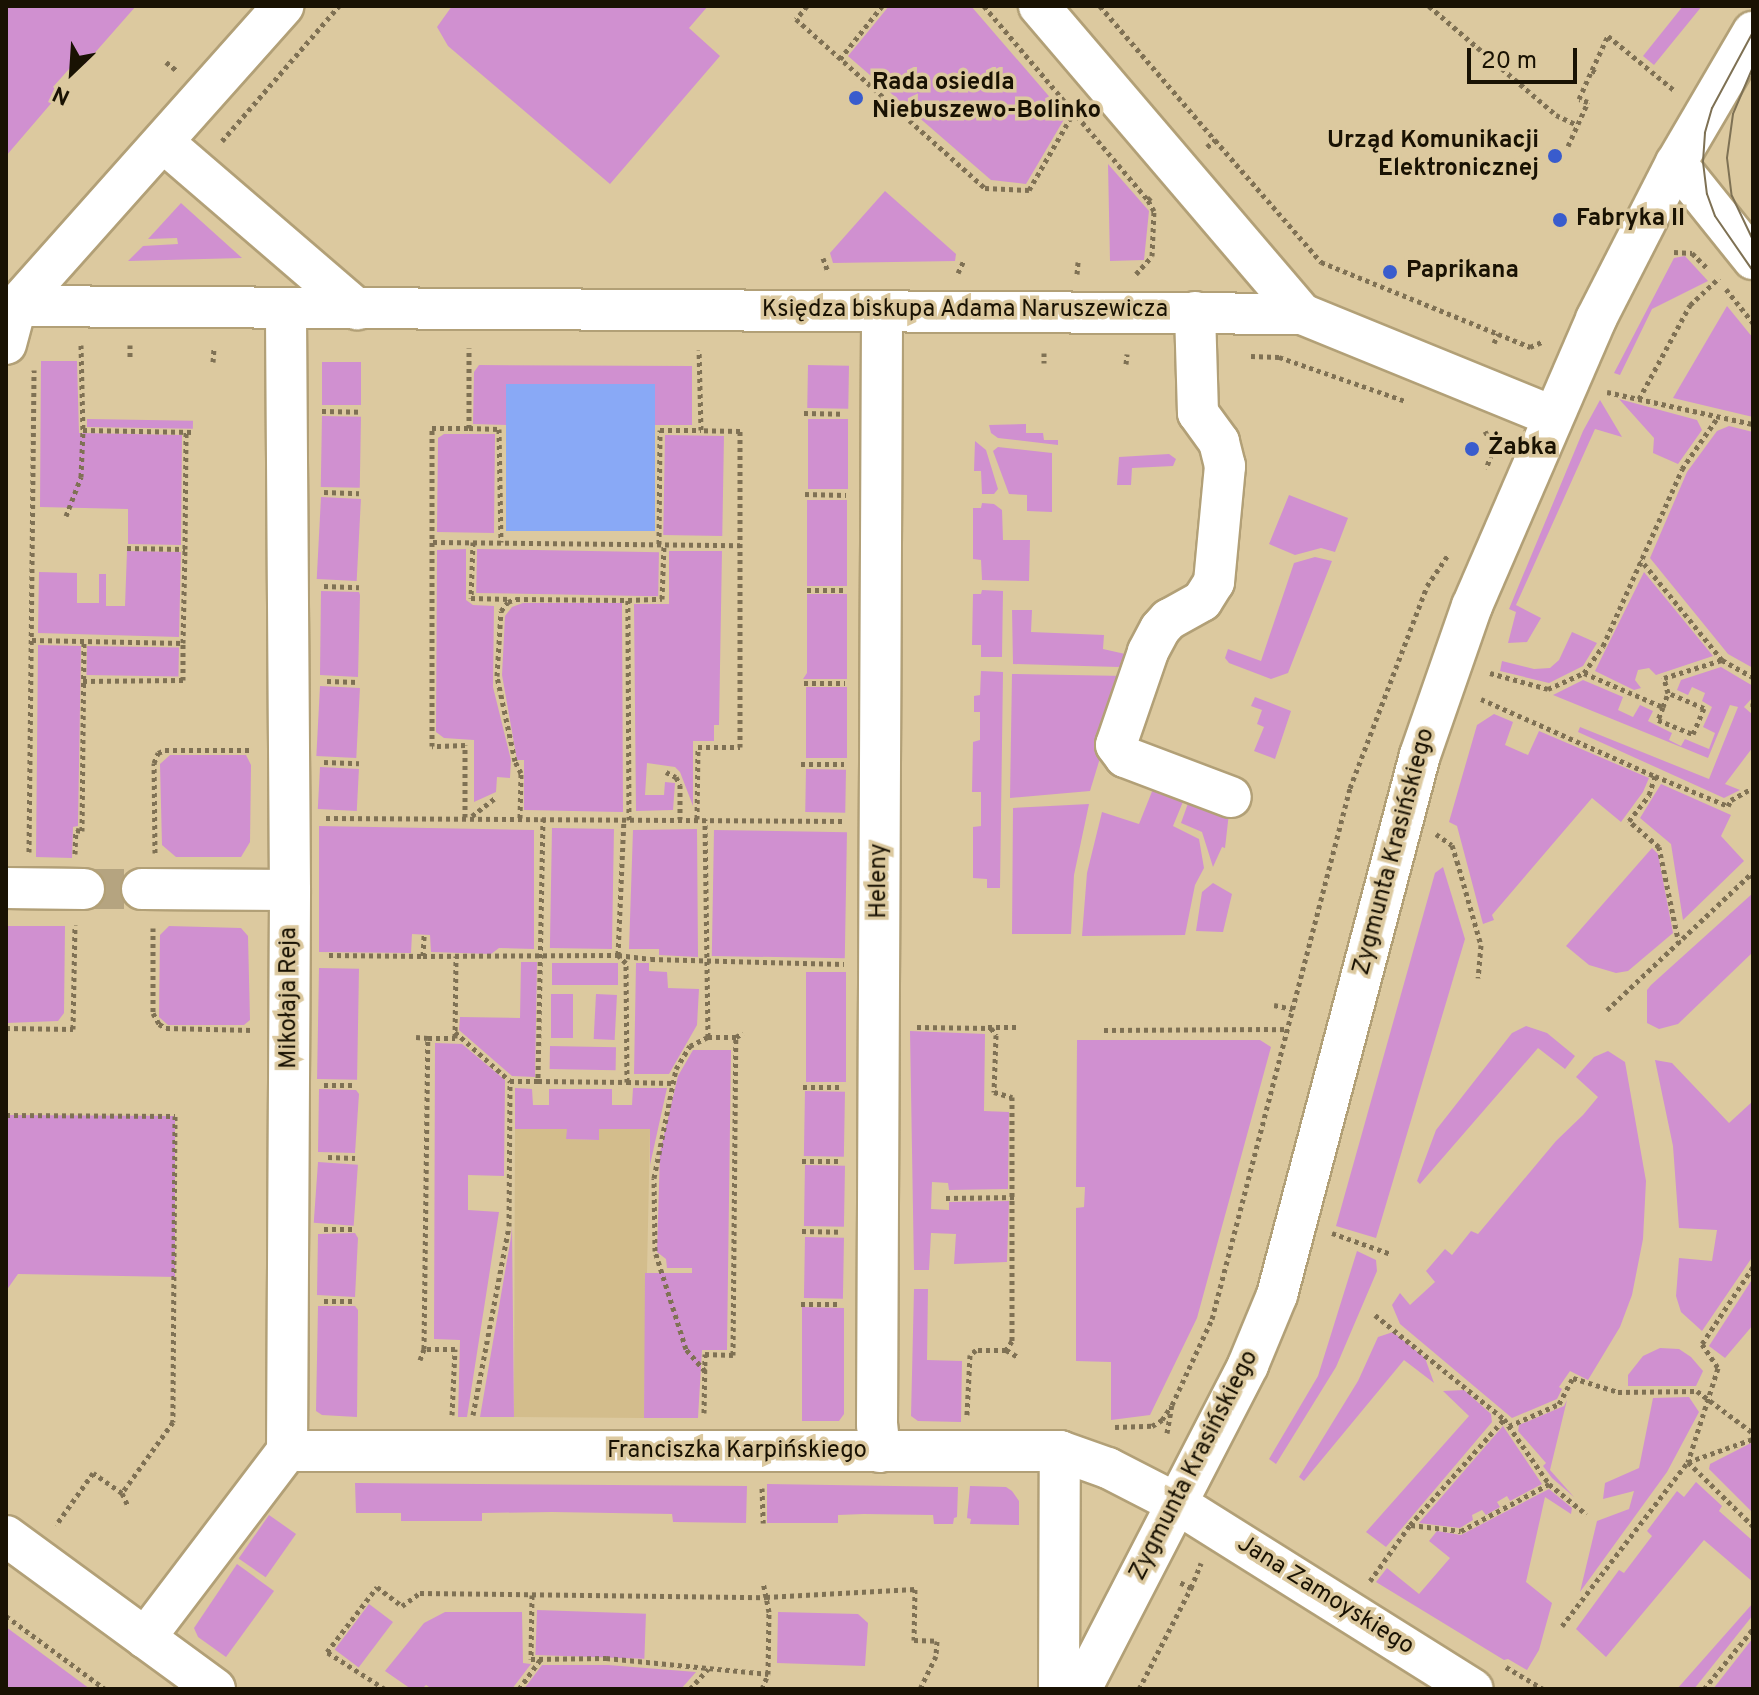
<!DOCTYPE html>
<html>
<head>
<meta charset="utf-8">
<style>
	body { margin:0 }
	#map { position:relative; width:1759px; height:1695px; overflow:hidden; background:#dcc99f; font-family:Overpass,sans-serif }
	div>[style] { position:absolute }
	.built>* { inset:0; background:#d3bd8c }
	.green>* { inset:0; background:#d090d0; transform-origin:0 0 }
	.water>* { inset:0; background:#89a9f6; transform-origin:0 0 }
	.minor-tunnel>* { height:40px; margin-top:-20px; transform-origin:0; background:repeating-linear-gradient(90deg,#b5a480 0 40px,transparent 0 60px) }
	.path>* { height:5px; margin-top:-2.5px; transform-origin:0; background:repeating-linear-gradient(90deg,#7f7154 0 4px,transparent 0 8px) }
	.roads { filter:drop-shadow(2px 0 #b2a077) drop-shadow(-2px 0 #b2a077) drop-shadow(0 2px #b2a077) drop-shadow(0 -2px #b2a077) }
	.minor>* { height:40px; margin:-20px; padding:0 20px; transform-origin:20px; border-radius:20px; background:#fff }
	.tram>* { height:2px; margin:-1px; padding:0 1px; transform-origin:1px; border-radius:1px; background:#7e7154 }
	.dots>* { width:22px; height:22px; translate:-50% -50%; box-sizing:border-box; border:4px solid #dcc99f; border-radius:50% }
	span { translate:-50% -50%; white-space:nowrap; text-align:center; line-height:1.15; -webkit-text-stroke:7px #dcc99f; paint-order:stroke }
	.poi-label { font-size:24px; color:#191203; font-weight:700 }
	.left { translate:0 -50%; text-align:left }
	.right { translate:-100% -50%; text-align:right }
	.street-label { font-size:24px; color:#191203 }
	.frame { position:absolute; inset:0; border:8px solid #191203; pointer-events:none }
	.north { position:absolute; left:32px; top:32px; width:80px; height:80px; -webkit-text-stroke:6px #dcc99f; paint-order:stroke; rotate:205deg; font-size:22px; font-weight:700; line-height:32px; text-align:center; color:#191203 }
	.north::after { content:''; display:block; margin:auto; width:28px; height:36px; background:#191203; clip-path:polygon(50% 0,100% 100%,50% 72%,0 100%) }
	.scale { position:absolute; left:1467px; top:48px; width:110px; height:36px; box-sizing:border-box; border:4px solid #191203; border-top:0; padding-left:10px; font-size:24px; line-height:28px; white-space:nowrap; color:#191203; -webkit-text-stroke:6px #dcc99f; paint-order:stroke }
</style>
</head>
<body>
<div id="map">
	<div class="built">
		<div style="clip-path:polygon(515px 1129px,567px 1129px,567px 1139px,598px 1140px,598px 1129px,650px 1129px,644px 1418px,514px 1417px)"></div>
	</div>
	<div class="green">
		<div style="clip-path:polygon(6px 6px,136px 6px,85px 64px,77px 60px,53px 87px,60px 93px,6px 156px)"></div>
		<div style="clip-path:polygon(452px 6px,708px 6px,689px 28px,720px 56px,610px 184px,448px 46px,437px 27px)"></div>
		<div style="clip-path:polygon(889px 6px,971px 6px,1066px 116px,1026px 184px,991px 180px,848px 56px)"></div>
		<div style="clip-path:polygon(1683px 6px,1702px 6px,1654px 65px,1643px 56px)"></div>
		<div style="clip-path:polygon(1108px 164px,1149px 211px,1144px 260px,1110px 261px)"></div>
		<div style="clip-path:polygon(885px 191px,956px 254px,955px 261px,833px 263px,830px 253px)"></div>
		<div style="clip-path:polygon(181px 203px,242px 258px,128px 261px,143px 246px,178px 244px,177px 238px,148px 239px)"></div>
		<div style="clip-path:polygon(1685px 256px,1708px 281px,1652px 309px,1620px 375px,1614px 373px,1674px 258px)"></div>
		<div style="clip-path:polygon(1727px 306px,1753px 338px,1753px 417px,1673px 398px)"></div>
		<div style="clip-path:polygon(41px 361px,77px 361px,79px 433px,182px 435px,181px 545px,128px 544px,128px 509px,40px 507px)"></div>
		<div style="left:322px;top:362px;width:39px;height:43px"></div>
		<div style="clip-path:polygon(479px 365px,692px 366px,692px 425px,655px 425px,655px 384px,506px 384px,506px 425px,473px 424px,474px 372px)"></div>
		<div style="left:808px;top:365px;width:41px;height:43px;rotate:1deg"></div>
		<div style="clip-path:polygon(1619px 399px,1697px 420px,1702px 430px,1678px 464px,1653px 453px,1654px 438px)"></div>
		<div style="clip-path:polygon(1600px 400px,1622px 437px,1595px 429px,1516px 605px,1541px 618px,1527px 642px,1508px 643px,1516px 612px,1509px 609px,1583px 431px)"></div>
		<div style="left:322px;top:416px;width:39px;height:71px;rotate:1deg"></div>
		<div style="left:87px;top:419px;width:106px;height:8px;rotate:1deg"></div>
		<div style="left:808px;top:419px;width:40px;height:70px"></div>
		<div style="clip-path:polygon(1026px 424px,1026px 433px,1043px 433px,1044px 440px,1058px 440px,1058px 445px,998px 438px,991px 433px,989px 425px)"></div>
		<div style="clip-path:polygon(1729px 426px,1753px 432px,1753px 668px,1728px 654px,1650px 558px,1687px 472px,1717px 431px)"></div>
		<div style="clip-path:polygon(444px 434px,495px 434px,494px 533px,437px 532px,438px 438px)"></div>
		<div style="left:665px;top:435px;width:59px;height:100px;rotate:1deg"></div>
		<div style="clip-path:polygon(975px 441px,986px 450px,998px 489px,994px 494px,982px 494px,981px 471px,974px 471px)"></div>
		<div style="clip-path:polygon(998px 447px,1052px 453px,1052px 512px,1027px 511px,1027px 495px,1009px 494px,993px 451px)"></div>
		<div style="clip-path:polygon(1169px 454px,1176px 459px,1173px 466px,1132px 468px,1131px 485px,1117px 485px,1119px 457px)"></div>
		<div style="clip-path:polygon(1289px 495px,1348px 518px,1335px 552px,1321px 548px,1295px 555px,1269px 544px)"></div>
		<div style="left:321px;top:497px;width:40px;height:82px;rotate:3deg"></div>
		<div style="left:807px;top:500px;width:40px;height:86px"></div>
		<div style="clip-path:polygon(982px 503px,994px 504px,1002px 510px,1003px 540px,1030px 540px,1029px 581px,982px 580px,981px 560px,973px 559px,973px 508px,981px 508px)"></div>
		<div style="clip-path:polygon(466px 549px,466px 600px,473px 605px,494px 606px,493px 687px,511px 760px,510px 778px,497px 777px,496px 792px,474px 802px,474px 740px,444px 738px,436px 732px,437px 550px)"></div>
		<div style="left:477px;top:549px;width:182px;height:44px;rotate:1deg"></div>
		<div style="clip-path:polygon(127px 551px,181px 552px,179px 637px,38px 633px,39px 572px,77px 573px,77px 603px,99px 603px,99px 574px,106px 574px,106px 606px,125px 606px)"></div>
		<div style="clip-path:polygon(669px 551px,722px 551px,719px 725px,714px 725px,714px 741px,693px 741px,693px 806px,680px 772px,675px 767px,647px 763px,645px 795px,664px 795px,665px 782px,675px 783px,673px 810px,636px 811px,634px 604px,669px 604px)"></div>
		<div style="clip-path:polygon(1315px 557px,1332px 561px,1288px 673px,1271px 679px,1229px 663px,1225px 658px,1228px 649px,1261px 661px,1294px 563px)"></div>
		<div style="clip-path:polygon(1644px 572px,1713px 656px,1656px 675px,1649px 668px,1638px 670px,1635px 680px,1641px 688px,1634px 690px,1595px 671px)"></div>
		<div style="clip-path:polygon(982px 590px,1003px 591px,1002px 657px,981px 657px,981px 645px,972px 645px,973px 594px,981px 594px)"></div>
		<div style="clip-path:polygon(321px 591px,359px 592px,360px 595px,358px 677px,320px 675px)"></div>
		<div style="clip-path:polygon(807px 594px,847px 594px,847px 679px,803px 679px,807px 673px)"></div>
		<div style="clip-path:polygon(523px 603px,622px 603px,623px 812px,524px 810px,524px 760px,517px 760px,502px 675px,505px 616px,512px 607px)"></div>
		<div style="clip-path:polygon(1012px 610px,1032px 610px,1031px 632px,1104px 635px,1103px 649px,1134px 656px,1128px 665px,1118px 667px,1013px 664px)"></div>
		<div style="clip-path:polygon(1572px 632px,1597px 643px,1583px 666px,1549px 683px,1500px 671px,1502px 661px,1534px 669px,1550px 668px,1559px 660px)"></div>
		<div style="clip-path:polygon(38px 645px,81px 646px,78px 826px,73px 827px,72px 858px,36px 857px)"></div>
		<div style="left:87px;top:646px;width:92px;height:29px;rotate:1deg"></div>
		<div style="clip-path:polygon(1721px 667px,1753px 686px,1753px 697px,1744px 707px,1753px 715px,1753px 747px,1725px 784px,1740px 790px,1724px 798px,1578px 732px,1580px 727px,1709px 779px,1738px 707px,1730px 705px,1708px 758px,1553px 695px,1583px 680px,1623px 697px,1618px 710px,1633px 717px,1640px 705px,1653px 711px,1648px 721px,1672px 733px,1669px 740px,1681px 746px,1685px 739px,1709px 749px,1715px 733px,1703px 727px,1712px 707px,1702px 701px,1705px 693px,1692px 687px,1688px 695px,1677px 690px,1681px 680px)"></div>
		<div style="clip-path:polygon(981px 671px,1003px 672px,1000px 888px,987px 888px,987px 879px,973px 878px,973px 827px,981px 826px,981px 792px,972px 792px,973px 742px,980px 740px,980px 712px,974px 712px,974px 696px,980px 695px)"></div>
		<div style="clip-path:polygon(1012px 674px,1125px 676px,1090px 791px,1010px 798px)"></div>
		<div style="left:320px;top:686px;width:40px;height:70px;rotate:3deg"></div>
		<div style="left:806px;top:687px;width:41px;height:71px"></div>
		<div style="clip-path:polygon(1255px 697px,1291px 711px,1275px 759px,1254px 751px,1264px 727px,1257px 724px,1262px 710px,1251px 706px)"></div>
		<div style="clip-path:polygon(1494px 714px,1513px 722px,1505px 745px,1528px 755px,1539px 731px,1649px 778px,1643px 792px,1621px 822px,1592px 798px,1492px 915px,1494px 920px,1483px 924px,1457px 826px,1449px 822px,1477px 725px)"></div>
		<div style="clip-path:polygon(170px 755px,246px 755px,251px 765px,250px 842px,241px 857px,176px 857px,162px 845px,160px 764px)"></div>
		<div style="left:320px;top:767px;width:39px;height:42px;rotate:3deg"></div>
		<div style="left:806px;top:769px;width:40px;height:43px;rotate:1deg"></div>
		<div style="clip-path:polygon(1157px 779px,1187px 792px,1173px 826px,1199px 839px,1204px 868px,1195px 885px,1185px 935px,1082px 936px,1087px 873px,1102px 812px,1139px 824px)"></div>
		<div style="clip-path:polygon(1661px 784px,1731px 815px,1721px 836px,1744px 861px,1683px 920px,1671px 844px,1640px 818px)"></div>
		<div style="clip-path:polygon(1192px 792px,1229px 813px,1225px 848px,1222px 847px,1213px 867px,1202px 832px,1181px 823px)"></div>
		<div style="clip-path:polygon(1089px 804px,1074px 875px,1071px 934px,1012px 934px,1013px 808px)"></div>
		<div style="clip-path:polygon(319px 826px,534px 830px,534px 949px,499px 948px,491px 954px,431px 952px,430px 935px,412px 934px,411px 953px,319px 952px)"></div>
		<div style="left:552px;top:828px;width:62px;height:120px;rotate:1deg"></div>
		<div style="clip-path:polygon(697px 829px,698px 957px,659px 955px,659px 949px,629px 949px,633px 830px)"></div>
		<div style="left:714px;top:830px;width:133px;height:126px;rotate:1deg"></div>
		<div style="clip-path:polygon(1652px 848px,1658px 854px,1673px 933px,1628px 971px,1616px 973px,1589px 965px,1566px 946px)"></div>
		<div style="clip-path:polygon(1443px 867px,1465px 939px,1376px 1238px,1336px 1226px,1435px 873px)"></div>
		<div style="clip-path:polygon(1213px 883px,1232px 894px,1223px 932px,1196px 931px,1202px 892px)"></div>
		<div style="clip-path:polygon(1753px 893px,1753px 952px,1678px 1024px,1659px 1029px,1647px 1023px,1647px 990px,1651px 985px)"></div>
		<div style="clip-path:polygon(6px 926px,65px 926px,64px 1013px,58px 1021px,6px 1023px)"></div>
		<div style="clip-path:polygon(169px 926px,241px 928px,248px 936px,250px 1020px,244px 1025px,168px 1025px,159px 1017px,160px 935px)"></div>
		<div style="clip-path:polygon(521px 962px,537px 962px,535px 1077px,512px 1076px,459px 1030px,460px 1017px,520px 1018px)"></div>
		<div style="left:552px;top:963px;width:66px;height:22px"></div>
		<div style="clip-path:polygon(636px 963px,649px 963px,649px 971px,667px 972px,668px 988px,699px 989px,697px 1025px,669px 1074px,634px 1074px)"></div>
		<div style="left:319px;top:968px;width:40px;height:111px;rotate:1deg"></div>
		<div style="left:806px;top:972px;width:40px;height:110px"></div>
		<div style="left:551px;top:994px;width:22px;height:44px"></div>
		<div style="left:596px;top:994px;width:21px;height:45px;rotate:3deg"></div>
		<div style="clip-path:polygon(1526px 1026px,1547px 1033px,1575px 1056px,1565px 1069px,1538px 1048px,1420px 1184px,1417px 1181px,1436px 1130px,1512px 1033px)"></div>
		<div style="clip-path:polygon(910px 1031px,985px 1034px,984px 1111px,1009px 1112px,1008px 1189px,949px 1190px,948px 1183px,932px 1182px,931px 1209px,949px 1210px,949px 1202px,1009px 1201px,1007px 1262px,954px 1264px,956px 1234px,931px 1233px,929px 1270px,914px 1270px)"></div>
		<div style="clip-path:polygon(1077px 1040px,1260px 1040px,1271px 1047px,1197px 1318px,1150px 1415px,1111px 1420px,1111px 1362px,1076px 1361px,1076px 1208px,1084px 1207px,1085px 1187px,1076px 1187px)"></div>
		<div style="clip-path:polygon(435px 1043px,462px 1044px,505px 1080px,504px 1176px,468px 1175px,468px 1210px,499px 1212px,467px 1417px,458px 1417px,460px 1340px,434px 1339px)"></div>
		<div style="left:550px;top:1046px;width:66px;height:23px;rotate:1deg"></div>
		<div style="clip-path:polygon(693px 1050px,731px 1050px,727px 1350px,702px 1350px,698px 1418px,644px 1418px,645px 1273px,692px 1273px,692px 1268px,667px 1268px,666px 1259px,657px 1252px,660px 1152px,678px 1076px)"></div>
		<div style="clip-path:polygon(1608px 1051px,1625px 1062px,1646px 1181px,1643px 1239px,1632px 1295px,1620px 1327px,1588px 1380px,1570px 1371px,1559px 1387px,1562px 1389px,1557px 1399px,1512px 1418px,1400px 1324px,1392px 1305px,1400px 1293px,1410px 1305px,1435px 1282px,1426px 1271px,1445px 1249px,1452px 1255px,1471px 1231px,1478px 1234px,1556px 1141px,1583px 1115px,1598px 1097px,1576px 1077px,1594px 1057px)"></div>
		<div style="clip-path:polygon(1655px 1060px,1672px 1063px,1729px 1123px,1753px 1101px,1753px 1256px,1702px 1331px,1681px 1312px,1676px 1296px,1679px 1258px,1712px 1261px,1717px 1230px,1679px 1228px,1673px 1146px)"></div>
		<div style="clip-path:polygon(515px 1088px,532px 1089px,533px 1105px,549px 1105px,549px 1089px,612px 1089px,612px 1105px,632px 1105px,633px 1088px,667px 1088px,650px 1165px,650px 1129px,599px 1129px,599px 1140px,566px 1139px,567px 1129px,515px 1129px)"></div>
		<div style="clip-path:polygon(319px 1089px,356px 1090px,359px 1094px,355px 1153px,318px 1152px)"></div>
		<div style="left:805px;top:1091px;width:40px;height:65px;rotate:1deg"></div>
		<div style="clip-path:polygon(6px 1115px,175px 1116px,175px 1277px,18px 1274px,6px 1291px)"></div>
		<div style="left:318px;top:1162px;width:40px;height:61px;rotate:4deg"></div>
		<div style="left:805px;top:1165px;width:40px;height:61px;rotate:1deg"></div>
		<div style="clip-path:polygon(512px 1226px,514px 1417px,480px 1417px,511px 1237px)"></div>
		<div style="clip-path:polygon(355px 1233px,358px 1238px,355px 1297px,317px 1295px,318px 1234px)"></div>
		<div style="left:805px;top:1237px;width:39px;height:61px;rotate:1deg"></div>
		<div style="clip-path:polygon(1357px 1251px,1376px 1260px,1377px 1271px,1336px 1367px,1276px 1464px,1269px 1459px,1318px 1376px)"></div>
		<div style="clip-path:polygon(1753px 1278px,1753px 1325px,1725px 1358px,1709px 1346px)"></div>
		<div style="clip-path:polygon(914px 1289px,928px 1289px,927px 1360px,962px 1361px,961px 1422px,918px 1421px,911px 1416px)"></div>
		<div style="clip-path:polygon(318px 1306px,355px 1306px,358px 1310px,357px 1417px,322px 1415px,316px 1411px)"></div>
		<div style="clip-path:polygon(802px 1307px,844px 1308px,844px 1414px,839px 1421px,802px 1421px)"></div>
		<div style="clip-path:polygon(1393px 1332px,1425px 1358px,1434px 1383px,1404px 1360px,1304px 1481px,1299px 1477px,1358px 1381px,1378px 1337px)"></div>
		<div style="clip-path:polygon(1660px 1348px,1679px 1349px,1691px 1357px,1703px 1371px,1696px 1386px,1628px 1386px,1628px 1375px,1643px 1356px)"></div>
		<div style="clip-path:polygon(1464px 1390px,1491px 1414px,1492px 1422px,1386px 1547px,1366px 1532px,1469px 1416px,1443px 1391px)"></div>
		<div style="clip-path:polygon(1689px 1397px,1699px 1412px,1667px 1472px,1580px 1592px,1597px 1521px,1629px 1509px,1634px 1491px,1603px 1499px,1605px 1483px,1639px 1468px,1653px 1398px)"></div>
		<div style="clip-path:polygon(1567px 1400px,1550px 1470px,1574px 1497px,1552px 1478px,1543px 1466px,1546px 1463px,1518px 1431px,1519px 1425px,1564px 1406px)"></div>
		<div style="clip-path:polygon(1503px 1426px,1542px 1484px,1510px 1501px,1507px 1496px,1497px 1502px,1500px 1507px,1486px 1515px,1482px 1510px,1472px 1515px,1473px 1520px,1460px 1528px,1419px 1523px)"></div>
		<div style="clip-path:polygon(1753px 1442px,1753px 1513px,1709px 1469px,1710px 1464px)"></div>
		<div style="clip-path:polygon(1696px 1482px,1722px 1506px,1719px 1511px,1753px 1541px,1753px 1582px,1704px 1540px,1606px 1657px,1576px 1629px,1619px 1570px,1624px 1573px,1652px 1536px,1647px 1531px,1677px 1491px,1684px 1497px)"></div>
		<div style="clip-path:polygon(355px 1483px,747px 1486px,746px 1523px,673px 1522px,672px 1514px,552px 1512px,482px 1513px,482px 1521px,401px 1521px,401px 1513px,356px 1513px)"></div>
		<div style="clip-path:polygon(767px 1484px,958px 1487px,957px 1517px,954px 1518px,953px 1524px,934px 1524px,933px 1515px,864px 1514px,838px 1515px,838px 1523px,767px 1523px)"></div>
		<div style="clip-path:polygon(970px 1486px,1006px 1487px,1012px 1491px,1019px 1501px,1019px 1525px,970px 1524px,971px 1519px,967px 1518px)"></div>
		<div style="clip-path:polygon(1549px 1489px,1572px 1508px,1571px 1514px,1545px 1497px,1526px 1582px,1552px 1603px,1539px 1650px,1527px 1670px,1508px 1659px,1504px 1660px,1376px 1582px,1387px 1568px,1419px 1594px,1450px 1558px,1429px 1541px,1437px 1531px,1461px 1535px)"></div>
		<div style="left:269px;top:1515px;width:33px;height:53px;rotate:35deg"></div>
		<div style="clip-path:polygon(237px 1564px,274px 1591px,226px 1657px,198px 1637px,194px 1628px)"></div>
		<div style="clip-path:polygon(1753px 1603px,1753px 1615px,1694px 1689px,1677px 1689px)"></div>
		<div style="left:369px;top:1604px;width:30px;height:57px;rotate:37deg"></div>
		<div style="left:537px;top:1610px;width:109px;height:45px;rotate:2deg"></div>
		<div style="clip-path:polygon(445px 1612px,522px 1612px,523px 1663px,531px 1664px,512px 1689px,432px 1689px,426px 1685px,422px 1689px,411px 1689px,385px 1671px,424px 1623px)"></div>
		<div style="clip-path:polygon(778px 1612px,858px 1614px,868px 1623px,865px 1666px,777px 1663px)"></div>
		<div style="clip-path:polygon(6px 1627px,90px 1689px,6px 1689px)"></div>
		<div style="clip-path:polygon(1753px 1638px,1753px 1689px,1713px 1689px)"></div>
		<div style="clip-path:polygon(542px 1665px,608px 1665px,696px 1672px,681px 1689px,524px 1689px)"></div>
	</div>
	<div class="water">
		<div style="left:506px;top:384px;width:149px;height:147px"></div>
	</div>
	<div class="minor-tunnel">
		<div style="left:84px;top:889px;width:58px"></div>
	</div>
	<div class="path">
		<div style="left:807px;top:6px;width:17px;rotate:130deg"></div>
		<div style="left:796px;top:19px;width:254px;rotate:41.8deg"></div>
		<div style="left:985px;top:188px;width:44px;rotate:2.6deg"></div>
		<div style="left:1029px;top:190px;width:90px;rotate:-60deg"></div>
		<div style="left:984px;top:6px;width:254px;rotate:49.8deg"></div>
		<div style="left:1148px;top:200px;width:4px;rotate:-45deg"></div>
		<div style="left:1100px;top:6px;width:177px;rotate:49.4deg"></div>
		<div style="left:1429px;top:6px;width:167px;rotate:40.6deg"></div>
		<div style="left:1556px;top:115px;width:23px;rotate:25deg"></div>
		<div style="left:840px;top:59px;width:68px;rotate:-51.6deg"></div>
		<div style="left:166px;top:62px;width:14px;rotate:39deg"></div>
		<div style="left:1592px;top:70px;width:38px;rotate:-65deg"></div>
		<div style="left:1608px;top:36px;width:85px;rotate:39.3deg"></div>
		<div style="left:222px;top:141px;width:179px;rotate:-49.1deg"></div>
		<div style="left:1568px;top:146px;width:48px;rotate:-65.6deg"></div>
		<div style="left:1588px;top:102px;width:9px;rotate:-162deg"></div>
		<div style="left:1579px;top:99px;width:32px;rotate:-66deg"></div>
		<div style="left:1592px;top:70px;width:7px;rotate:34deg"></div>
		<div style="left:1207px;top:147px;width:11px;rotate:-41deg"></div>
		<div style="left:1215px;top:140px;width:162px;rotate:49deg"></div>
		<div style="left:1321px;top:262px;width:191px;rotate:22.1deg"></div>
		<div style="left:1674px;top:252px;width:18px;rotate:3deg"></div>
		<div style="left:1692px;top:253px;width:20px;rotate:45deg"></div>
		<div style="left:823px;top:258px;width:15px;rotate:70deg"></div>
		<div style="left:958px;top:273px;width:14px;rotate:-65deg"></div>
		<div style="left:1077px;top:274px;width:12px;rotate:-85deg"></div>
		<div style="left:1136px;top:274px;width:24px;rotate:-48deg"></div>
		<div style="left:1152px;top:256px;width:45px;rotate:-87.5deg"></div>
		<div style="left:1154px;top:211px;width:13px;rotate:-119deg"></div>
		<div style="left:1726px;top:289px;width:43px;rotate:51.5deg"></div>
		<div style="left:1494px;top:343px;width:10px;rotate:-66deg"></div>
		<div style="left:1498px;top:334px;width:35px;rotate:22deg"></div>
		<div style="left:1530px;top:347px;width:15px;rotate:-23deg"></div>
		<div style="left:81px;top:345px;width:85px;rotate:88.7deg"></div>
		<div style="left:83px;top:430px;width:110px;rotate:1deg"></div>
		<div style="left:130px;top:345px;width:15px;rotate:90deg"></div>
		<div style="left:1044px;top:353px;width:10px;rotate:90deg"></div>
		<div style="left:1251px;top:356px;width:28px;rotate:2deg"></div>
		<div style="left:1279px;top:357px;width:133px;rotate:19.2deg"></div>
		<div style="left:213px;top:362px;width:15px;rotate:-86deg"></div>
		<div style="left:1126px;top:364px;width:10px;rotate:-84deg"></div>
		<div style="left:1607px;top:392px;width:149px;rotate:12.4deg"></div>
		<div style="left:1639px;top:399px;width:107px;rotate:-61.5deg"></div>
		<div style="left:1690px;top:305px;width:40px;rotate:-43deg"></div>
		<div style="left:322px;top:411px;width:39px;rotate:1deg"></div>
		<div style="left:804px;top:413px;width:39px;rotate:1deg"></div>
		<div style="left:469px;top:428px;width:30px;rotate:2deg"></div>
		<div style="left:499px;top:429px;width:113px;rotate:89deg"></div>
		<div style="left:1485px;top:431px;width:17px;rotate:59deg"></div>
		<div style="left:1494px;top:446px;width:24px;rotate:109deg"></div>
		<div style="left:324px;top:492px;width:35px;rotate:2deg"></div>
		<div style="left:805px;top:494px;width:41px;rotate:1.4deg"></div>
		<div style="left:66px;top:516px;width:42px;rotate:-69deg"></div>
		<div style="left:81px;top:477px;width:47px;rotate:-87.6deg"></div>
		<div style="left:433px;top:542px;width:307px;rotate:0.6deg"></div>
		<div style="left:473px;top:542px;width:56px;rotate:92deg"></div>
		<div style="left:471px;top:598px;width:40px;rotate:1.4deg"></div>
		<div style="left:659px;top:544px;width:114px;rotate:-89.5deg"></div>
		<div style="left:660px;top:430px;width:41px"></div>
		<div style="left:127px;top:548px;width:58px;rotate:1deg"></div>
		<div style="left:185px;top:549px;width:117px;rotate:-89.5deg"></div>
		<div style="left:324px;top:586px;width:35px;rotate:2deg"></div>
		<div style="left:807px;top:590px;width:38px"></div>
		<div style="left:32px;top:640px;width:151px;rotate:1.1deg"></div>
		<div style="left:183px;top:643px;width:94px;rotate:-88.8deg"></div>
		<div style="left:1722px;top:660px;width:35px;rotate:29deg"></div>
		<div style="left:1490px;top:673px;width:60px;rotate:15.4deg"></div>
		<div style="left:1548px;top:689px;width:39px;rotate:-24deg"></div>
		<div style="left:1584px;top:673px;width:33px;rotate:-55deg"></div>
		<div style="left:1603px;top:646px;width:194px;rotate:-65.9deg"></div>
		<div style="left:1682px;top:469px;width:63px;rotate:-55.3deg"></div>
		<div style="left:1584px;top:673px;width:86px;rotate:23.3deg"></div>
		<div style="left:1663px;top:707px;width:15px;rotate:-70deg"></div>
		<div style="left:1668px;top:693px;width:16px;rotate:-105deg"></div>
		<div style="left:1664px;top:678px;width:61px;rotate:-17.2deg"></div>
		<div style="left:1722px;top:660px;width:129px;rotate:-129deg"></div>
		<div style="left:83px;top:681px;width:100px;rotate:-0.6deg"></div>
		<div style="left:183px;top:680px;width:37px;rotate:-90deg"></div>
		<div style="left:327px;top:681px;width:31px;rotate:2deg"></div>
		<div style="left:804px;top:683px;width:41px"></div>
		<div style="left:1481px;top:699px;width:190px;rotate:23.9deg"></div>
		<div style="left:1753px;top:703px;width:6px;rotate:90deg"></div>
		<div style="left:1663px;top:707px;width:14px;rotate:111deg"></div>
		<div style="left:1658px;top:720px;width:38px;rotate:22deg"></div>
		<div style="left:1693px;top:734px;width:28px;rotate:-67deg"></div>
		<div style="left:1704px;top:708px;width:39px;rotate:-157deg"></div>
		<div style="left:324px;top:762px;width:35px;rotate:2deg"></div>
		<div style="left:801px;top:764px;width:43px"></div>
		<div style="left:666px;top:772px;width:11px;rotate:27deg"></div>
		<div style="left:676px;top:777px;width:9px;rotate:63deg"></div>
		<div style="left:680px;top:785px;width:34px;rotate:90deg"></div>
		<div style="left:472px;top:816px;width:31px;rotate:-38deg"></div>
		<div style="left:465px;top:817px;width:72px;rotate:-90deg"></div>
		<div style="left:465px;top:745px;width:33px;rotate:178deg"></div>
		<div style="left:432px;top:746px;width:318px;rotate:-90deg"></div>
		<div style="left:432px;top:428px;width:37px"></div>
		<div style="left:469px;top:428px;width:80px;rotate:-90deg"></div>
		<div style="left:326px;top:818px;width:518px;rotate:0.33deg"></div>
		<div style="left:520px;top:818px;width:45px;rotate:-88.7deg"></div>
		<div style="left:521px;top:773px;width:13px;rotate:-117deg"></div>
		<div style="left:515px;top:761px;width:87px;rotate:-102deg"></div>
		<div style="left:497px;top:676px;width:65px;rotate:-86.5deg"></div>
		<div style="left:501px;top:611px;width:11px;rotate:-52deg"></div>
		<div style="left:508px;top:602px;width:9px;rotate:-21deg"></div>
		<div style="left:516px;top:599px;width:112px;rotate:0.5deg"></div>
		<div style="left:543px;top:818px;width:263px;rotate:91.1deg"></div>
		<div style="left:538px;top:1081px;width:89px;rotate:0.6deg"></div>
		<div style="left:627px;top:1082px;width:119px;rotate:-90.5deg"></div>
		<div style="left:626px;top:963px;width:11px;rotate:-135deg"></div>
		<div style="left:618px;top:955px;width:135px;rotate:-87.5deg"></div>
		<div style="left:697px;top:819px;width:72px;rotate:-89.2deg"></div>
		<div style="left:698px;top:747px;width:42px"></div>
		<div style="left:740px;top:747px;width:316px;rotate:-90deg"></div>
		<div style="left:740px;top:431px;width:39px;rotate:-179deg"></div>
		<div style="left:701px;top:430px;width:80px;rotate:-91.4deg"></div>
		<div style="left:629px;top:820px;width:220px;rotate:-90.3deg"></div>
		<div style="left:628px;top:600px;width:34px;rotate:-2deg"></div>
		<div style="left:662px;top:599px;width:55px;rotate:-87.9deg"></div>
		<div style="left:1436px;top:834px;width:19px;rotate:35deg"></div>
		<div style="left:1452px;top:845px;width:17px;rotate:73deg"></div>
		<div style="left:1457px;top:861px;width:87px;rotate:74.1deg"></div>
		<div style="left:1481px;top:945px;width:33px;rotate:95deg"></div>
		<div style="left:29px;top:852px;width:482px;rotate:-89.4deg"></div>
		<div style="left:155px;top:853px;width:90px;rotate:-90.6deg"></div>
		<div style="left:154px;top:763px;width:11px;rotate:-68deg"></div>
		<div style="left:158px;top:753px;width:8px;rotate:-23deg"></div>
		<div style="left:165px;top:750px;width:85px"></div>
		<div style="left:75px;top:854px;width:24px;rotate:-88deg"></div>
		<div style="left:76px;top:830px;width:6px;rotate:9deg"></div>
		<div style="left:82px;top:831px;width:190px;rotate:-89.4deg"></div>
		<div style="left:153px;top:928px;width:85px;rotate:90deg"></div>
		<div style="left:153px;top:1013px;width:13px;rotate:61deg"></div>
		<div style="left:159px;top:1024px;width:8px;rotate:30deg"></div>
		<div style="left:166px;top:1028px;width:87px;rotate:1.3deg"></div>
		<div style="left:1679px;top:944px;width:99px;rotate:-101.7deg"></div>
		<div style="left:1659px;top:847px;width:40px;rotate:-139deg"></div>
		<div style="left:1629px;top:821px;width:33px;rotate:-52deg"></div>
		<div style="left:1649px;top:795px;width:20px;rotate:-72deg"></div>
		<div style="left:1655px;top:776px;width:79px;rotate:22.3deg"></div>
		<div style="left:1728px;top:806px;width:7px;rotate:-63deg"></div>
		<div style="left:1731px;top:800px;width:25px;rotate:-29deg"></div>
		<div style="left:329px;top:955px;width:94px;rotate:0.6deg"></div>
		<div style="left:423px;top:956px;width:22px;rotate:-87deg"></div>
		<div style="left:423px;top:956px;width:195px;rotate:-0.3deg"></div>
		<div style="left:618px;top:955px;width:33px;rotate:7deg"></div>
		<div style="left:651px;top:959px;width:193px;rotate:1.5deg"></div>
		<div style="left:1274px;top:1005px;width:19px;rotate:12deg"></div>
		<div style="left:1607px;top:1010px;width:197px;rotate:-43.4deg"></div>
		<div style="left:1750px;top:875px;width:4px;rotate:34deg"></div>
		<div style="left:917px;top:1027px;width:74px;rotate:0.8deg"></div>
		<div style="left:991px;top:1028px;width:9px;rotate:54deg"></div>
		<div style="left:996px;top:1035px;width:57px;rotate:92deg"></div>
		<div style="left:994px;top:1092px;width:19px;rotate:16deg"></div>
		<div style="left:1012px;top:1097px;width:244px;rotate:90deg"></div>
		<div style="left:1012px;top:1341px;width:11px;rotate:124deg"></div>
		<div style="left:1006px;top:1350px;width:30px;rotate:180deg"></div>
		<div style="left:976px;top:1350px;width:8px;rotate:140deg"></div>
		<div style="left:970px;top:1355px;width:60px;rotate:92.9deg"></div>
		<div style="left:988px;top:1027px;width:30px"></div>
		<div style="left:6px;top:1028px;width:67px;rotate:0.9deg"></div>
		<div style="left:73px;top:1029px;width:104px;rotate:-88.9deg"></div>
		<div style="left:1104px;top:1030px;width:183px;rotate:-0.3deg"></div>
		<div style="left:455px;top:1032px;width:74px;rotate:41.7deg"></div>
		<div style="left:416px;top:1037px;width:12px;rotate:5deg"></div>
		<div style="left:736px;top:1037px;width:8px;rotate:-30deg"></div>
		<div style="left:627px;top:1082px;width:44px;rotate:1.3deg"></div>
		<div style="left:324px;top:1085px;width:31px"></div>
		<div style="left:803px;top:1087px;width:39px"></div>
		<div style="left:6px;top:1115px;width:169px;rotate:0.3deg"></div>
		<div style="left:175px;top:1116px;width:306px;rotate:90.4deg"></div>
		<div style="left:173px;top:1422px;width:87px;rotate:125.7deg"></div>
		<div style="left:122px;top:1493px;width:35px;rotate:-145deg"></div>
		<div style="left:93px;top:1473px;width:64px;rotate:125.4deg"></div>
		<div style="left:328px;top:1157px;width:27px;rotate:2deg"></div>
		<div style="left:802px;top:1161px;width:39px"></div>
		<div style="left:946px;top:1198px;width:70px;rotate:-0.8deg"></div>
		<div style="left:324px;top:1229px;width:31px"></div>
		<div style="left:802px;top:1231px;width:39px;rotate:1deg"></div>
		<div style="left:1332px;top:1233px;width:63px;rotate:19.6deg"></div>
		<div style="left:1753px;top:1267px;width:92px;rotate:123.5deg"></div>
		<div style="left:1702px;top:1344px;width:29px;rotate:56deg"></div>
		<div style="left:1718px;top:1368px;width:99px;rotate:107.7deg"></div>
		<div style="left:1688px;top:1462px;width:69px;rotate:-19.5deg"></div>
		<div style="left:324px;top:1301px;width:31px"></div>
		<div style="left:801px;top:1304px;width:39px"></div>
		<div style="left:1375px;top:1315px;width:166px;rotate:38.9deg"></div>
		<div style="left:1504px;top:1419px;width:79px;rotate:55.3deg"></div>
		<div style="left:1549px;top:1484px;width:48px;rotate:39deg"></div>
		<div style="left:1006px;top:1350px;width:14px;rotate:30deg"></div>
		<div style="left:420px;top:1360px;width:12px;rotate:-70deg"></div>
		<div style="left:705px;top:1371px;width:29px;rotate:-131deg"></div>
		<div style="left:686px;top:1349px;width:103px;rotate:-107.6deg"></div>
		<div style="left:655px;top:1251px;width:73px;rotate:-90.8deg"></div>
		<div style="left:654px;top:1178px;width:111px;rotate:-78.6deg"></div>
		<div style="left:676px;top:1069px;width:27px;rotate:-59deg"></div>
		<div style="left:690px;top:1046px;width:20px;rotate:-27deg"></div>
		<div style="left:704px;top:1413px;width:59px;rotate:-89deg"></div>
		<div style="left:705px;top:1354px;width:28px;rotate:2deg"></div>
		<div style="left:733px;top:1355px;width:318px;rotate:-89.5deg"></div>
		<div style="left:736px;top:1037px;width:28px;rotate:180deg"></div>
		<div style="left:708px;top:1037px;width:218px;rotate:-90.8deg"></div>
		<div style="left:452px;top:1415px;width:66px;rotate:-87.4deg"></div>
		<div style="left:455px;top:1349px;width:31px;rotate:180deg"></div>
		<div style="left:424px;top:1349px;width:311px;rotate:-89.3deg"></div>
		<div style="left:428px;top:1038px;width:27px"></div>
		<div style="left:455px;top:1038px;width:82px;rotate:-89.3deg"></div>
		<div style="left:473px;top:1415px;width:192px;rotate:-79.2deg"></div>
		<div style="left:509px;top:1226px;width:145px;rotate:-89.6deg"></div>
		<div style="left:510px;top:1081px;width:28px"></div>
		<div style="left:1509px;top:1426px;width:55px;rotate:-23.7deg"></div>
		<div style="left:1559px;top:1404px;width:30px;rotate:-62deg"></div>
		<div style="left:1573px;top:1378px;width:47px;rotate:17.3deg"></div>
		<div style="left:1618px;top:1392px;width:79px;rotate:-0.7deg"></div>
		<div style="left:1697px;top:1391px;width:70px;rotate:36.9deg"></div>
		<div style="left:1115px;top:1427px;width:37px;rotate:-2deg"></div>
		<div style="left:1152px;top:1426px;width:12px;rotate:-31deg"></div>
		<div style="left:1162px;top:1420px;width:17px;rotate:-57deg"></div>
		<div style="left:1167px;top:1433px;width:28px;rotate:-80deg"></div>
		<div style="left:1172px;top:1405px;width:95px;rotate:-65.1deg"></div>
		<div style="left:1212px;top:1319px;width:549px;rotate:-75.43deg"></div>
		<div style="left:1350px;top:788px;width:216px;rotate:-69.1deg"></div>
		<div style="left:1427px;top:586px;width:37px;rotate:-56deg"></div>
		<div style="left:762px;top:1488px;width:35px;rotate:88deg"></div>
		<div style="left:122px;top:1493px;width:14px;rotate:65deg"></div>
		<div style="left:1411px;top:1525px;width:50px;rotate:6.8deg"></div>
		<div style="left:1461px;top:1531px;width:100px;rotate:-28.1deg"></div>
		<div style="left:1370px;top:1581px;width:69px;rotate:-54.5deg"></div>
		<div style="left:1410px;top:1525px;width:142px;rotate:-48.4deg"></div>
		<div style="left:1191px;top:1588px;width:27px;rotate:-68deg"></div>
		<div style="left:532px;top:1595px;width:64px;rotate:90.9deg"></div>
		<div style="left:531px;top:1659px;width:75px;rotate:-0.8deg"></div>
		<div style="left:606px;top:1658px;width:163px;rotate:5.6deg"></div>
		<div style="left:6px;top:1616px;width:123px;rotate:36.4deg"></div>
		<div style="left:1562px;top:1626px;width:207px;rotate:-52.5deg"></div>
		<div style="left:1688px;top:1462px;width:91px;rotate:44.6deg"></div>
		<div style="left:1506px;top:1667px;width:43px;rotate:30.7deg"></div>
		<div style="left:385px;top:1689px;width:69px;rotate:-147.5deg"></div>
		<div style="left:327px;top:1652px;width:82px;rotate:-52.4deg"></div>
		<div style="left:377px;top:1587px;width:31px;rotate:37deg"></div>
		<div style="left:402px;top:1606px;width:22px;rotate:-36deg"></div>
		<div style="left:420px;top:1593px;width:346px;rotate:0.7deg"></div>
		<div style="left:766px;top:1597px;width:15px;rotate:-101deg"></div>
		<div style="left:519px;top:1689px;width:37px;rotate:-54deg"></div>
		<div style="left:690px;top:1689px;width:27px;rotate:-48deg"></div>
		<div style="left:762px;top:1689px;width:16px;rotate:-68deg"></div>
		<div style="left:768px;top:1674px;width:62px;rotate:-89.1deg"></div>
		<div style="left:769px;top:1612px;width:15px;rotate:-101deg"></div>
		<div style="left:766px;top:1597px;width:149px;rotate:-3.1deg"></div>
		<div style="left:915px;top:1589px;width:51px;rotate:91.1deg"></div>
		<div style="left:914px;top:1640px;width:23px;rotate:2deg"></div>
		<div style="left:937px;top:1641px;width:15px;rotate:94deg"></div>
		<div style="left:936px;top:1656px;width:37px;rotate:116deg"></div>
		<div style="left:1139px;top:1689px;width:114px;rotate:-62.8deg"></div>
		<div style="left:1191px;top:1588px;width:13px;rotate:-153deg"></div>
		<div style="left:1704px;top:1689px;width:77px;rotate:-50.8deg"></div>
	</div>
	<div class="roads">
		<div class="minor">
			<div style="left:1039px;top:6px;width:405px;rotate:49.5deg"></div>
			<div style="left:164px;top:143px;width:255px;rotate:40.7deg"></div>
			<div style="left:1676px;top:163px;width:123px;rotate:51.3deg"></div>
			<div style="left:6px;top:306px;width:1296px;rotate:0.35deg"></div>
			<div style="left:1302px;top:314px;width:270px;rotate:22.2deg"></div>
			<div style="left:1195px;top:312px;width:101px;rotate:88.3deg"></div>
			<div style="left:1198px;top:413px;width:36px;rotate:54deg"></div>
			<div style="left:1219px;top:442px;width:25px;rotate:76deg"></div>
			<div style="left:1225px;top:466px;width:117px;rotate:95.4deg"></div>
			<div style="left:1214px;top:582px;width:22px;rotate:122deg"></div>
			<div style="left:1202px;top:601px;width:38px;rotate:151deg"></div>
			<div style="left:1169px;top:619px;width:13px;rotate:132deg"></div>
			<div style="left:1160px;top:629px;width:26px;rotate:118deg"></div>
			<div style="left:1148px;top:652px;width:98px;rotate:109deg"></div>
			<div style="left:1116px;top:745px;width:15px;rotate:53deg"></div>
			<div style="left:1125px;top:757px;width:113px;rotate:20.7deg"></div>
			<div style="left:6px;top:344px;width:39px;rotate:-75deg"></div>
			<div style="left:16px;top:306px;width:402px;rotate:-48.3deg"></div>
			<div style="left:6px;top:888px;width:78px;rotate:0.7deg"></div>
			<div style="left:142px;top:889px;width:148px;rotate:0.4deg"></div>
			<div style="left:287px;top:1451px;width:773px"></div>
			<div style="left:1060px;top:1451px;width:51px;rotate:19.5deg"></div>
			<div style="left:1108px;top:1468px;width:76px;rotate:27.2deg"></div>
			<div style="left:1176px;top:1503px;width:350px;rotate:32.1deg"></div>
			<div style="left:880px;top:1452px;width:27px;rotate:-96deg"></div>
			<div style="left:877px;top:1425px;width:1114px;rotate:-89.74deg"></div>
			<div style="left:6px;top:1536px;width:259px;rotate:36.2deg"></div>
			<div style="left:145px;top:1638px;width:235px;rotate:-52.8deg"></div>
			<div style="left:287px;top:1451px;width:561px;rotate:-89.69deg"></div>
			<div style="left:290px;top:890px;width:580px;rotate:-90.4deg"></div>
			<div style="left:1059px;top:1689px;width:238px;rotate:-89.8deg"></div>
			<div style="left:1081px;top:1689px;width:365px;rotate:-62.7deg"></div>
			<div style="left:1248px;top:1365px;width:76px;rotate:-67.5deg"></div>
			<div style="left:1277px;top:1295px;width:559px;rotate:-75.17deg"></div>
			<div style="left:1420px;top:755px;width:158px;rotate:-70.8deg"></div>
			<div style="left:1472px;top:606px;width:313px;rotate:-66.6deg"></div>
			<div style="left:1596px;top:319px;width:175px;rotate:-62.9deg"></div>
			<div style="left:1676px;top:163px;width:152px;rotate:-59.6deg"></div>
		</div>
	</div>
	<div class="tram">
		<div style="left:1753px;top:32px;width:86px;rotate:118.3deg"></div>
		<div style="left:1712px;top:108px;width:26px;rotate:106deg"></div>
		<div style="left:1705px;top:133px;width:29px;rotate:94deg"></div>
		<div style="left:1703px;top:162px;width:32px;rotate:83deg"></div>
		<div style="left:1707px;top:194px;width:23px;rotate:70deg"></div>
		<div style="left:1715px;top:216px;width:67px;rotate:55.4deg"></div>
		<div style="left:1753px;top:67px;width:51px;rotate:113.1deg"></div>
		<div style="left:1733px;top:114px;width:44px;rotate:97.8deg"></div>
		<div style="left:1727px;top:158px;width:38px;rotate:83deg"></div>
		<div style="left:1732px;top:196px;width:49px;rotate:64.5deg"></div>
	</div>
	<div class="dots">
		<div style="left:856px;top:98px;background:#395ccd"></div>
		<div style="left:1555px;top:156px;background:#395ccd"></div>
		<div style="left:1560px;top:220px;background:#395ccd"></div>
		<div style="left:1390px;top:272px;background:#395ccd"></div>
		<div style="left:1472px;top:449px;background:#395ccd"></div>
	</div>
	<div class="poi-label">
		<span class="left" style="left:872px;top:98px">Rada osiedla<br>Niebuszewo-Bolinko</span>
		<span class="right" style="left:1539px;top:156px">Urząd Komunikacji<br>Elektronicznej</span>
		<span class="left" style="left:1576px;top:220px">Fabryka II</span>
		<span class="left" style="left:1406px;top:272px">Paprikana</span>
		<span class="left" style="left:1488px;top:449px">Żabka</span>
	</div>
	<div class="street-label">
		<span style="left:965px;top:311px">Księdza biskupa Adama Naruszewicza</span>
		<span style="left:1395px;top:852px;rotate:-75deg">Zygmunta Krasińskiego</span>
		<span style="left:880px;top:881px;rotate:-90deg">Heleny</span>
		<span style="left:290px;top:998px;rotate:-90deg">Mikołaja Reja</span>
		<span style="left:737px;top:1452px">Franciszka Karpińskiego</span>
		<span style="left:1195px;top:1466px;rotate:-63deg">Zygmunta Krasińskiego</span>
		<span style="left:1325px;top:1596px;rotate:32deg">Jana Zamoyskiego</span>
	</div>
	<div class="frame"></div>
	<div class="north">N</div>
	<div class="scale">20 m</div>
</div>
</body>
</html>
